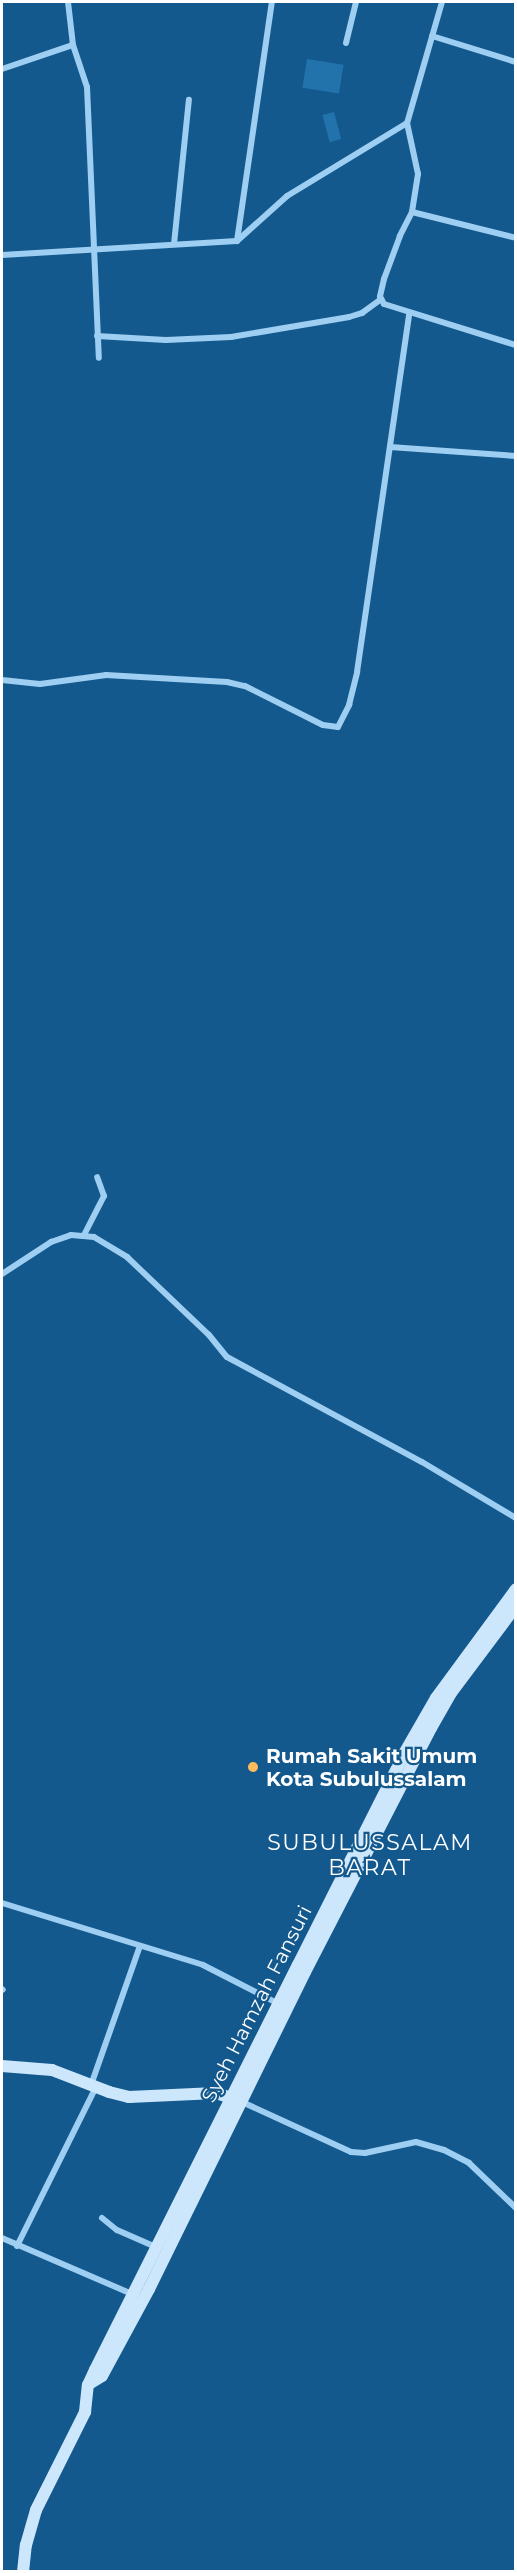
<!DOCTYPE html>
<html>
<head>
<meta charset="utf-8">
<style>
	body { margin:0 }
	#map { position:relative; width:517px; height:2573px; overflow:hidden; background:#13598e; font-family:Montserrat,sans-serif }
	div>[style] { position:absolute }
	.green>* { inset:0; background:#2273ab; transform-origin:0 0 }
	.street>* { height:6px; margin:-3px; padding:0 3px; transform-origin:3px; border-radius:3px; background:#9ecef1 }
	.secondary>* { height:12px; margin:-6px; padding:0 6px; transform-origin:6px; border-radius:6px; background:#cce7fb }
	.dots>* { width:16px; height:16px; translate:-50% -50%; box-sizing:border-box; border:3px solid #13598e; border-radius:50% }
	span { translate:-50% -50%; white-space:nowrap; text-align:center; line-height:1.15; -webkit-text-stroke:4.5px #13598e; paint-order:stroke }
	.poi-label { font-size:20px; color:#fff; font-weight:700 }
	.left { translate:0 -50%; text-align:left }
	.street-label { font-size:20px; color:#fff }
	.quarter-label { font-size:22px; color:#fff; letter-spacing:1.5px }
	.frame { position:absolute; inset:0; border:3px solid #fff; pointer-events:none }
</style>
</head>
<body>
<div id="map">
	<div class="green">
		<div style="left:307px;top:59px;width:37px;height:29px;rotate:9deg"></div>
		<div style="left:334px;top:112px;width:28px;height:12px;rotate:75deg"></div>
	</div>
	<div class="street">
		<div style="left:68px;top:2px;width:43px;rotate:83.4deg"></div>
		<div style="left:73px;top:45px;width:44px;rotate:71.6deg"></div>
		<div style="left:87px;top:87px;width:271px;rotate:87.5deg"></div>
		<div style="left:442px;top:2px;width:126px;rotate:106.1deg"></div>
		<div style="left:407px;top:123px;width:52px;rotate:77.8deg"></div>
		<div style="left:418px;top:174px;width:38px;rotate:99deg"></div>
		<div style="left:412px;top:212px;width:107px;rotate:14deg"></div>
		<div style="left:432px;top:36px;width:88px;rotate:17.2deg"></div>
		<div style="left:346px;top:43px;width:42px;rotate:-76.3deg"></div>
		<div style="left:2px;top:69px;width:75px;rotate:-18.7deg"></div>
		<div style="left:412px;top:212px;width:27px;rotate:117deg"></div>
		<div style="left:400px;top:236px;width:46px;rotate:110.4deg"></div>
		<div style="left:384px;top:279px;width:18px;rotate:103deg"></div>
		<div style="left:380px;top:297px;width:8px;rotate:60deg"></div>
		<div style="left:384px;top:304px;width:138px;rotate:17.3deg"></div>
		<div style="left:237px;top:241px;width:242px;rotate:-81.7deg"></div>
		<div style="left:174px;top:244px;width:145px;rotate:-84.1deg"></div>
		<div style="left:2px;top:255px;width:235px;rotate:-3.4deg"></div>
		<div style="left:237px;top:241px;width:67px;rotate:-42deg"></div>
		<div style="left:287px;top:196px;width:140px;rotate:-31.3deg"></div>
		<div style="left:97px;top:336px;width:69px;rotate:3.3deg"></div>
		<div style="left:166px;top:340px;width:65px;rotate:-2.6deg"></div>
		<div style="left:231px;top:337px;width:120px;rotate:-9.6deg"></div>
		<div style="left:349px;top:317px;width:14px;rotate:-17deg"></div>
		<div style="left:362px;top:313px;width:24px;rotate:-36deg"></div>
		<div style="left:390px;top:447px;width:126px;rotate:4.1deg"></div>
		<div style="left:2px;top:680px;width:38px;rotate:6deg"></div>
		<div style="left:40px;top:684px;width:67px;rotate:-7.8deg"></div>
		<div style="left:106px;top:675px;width:121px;rotate:3.3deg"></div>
		<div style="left:227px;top:682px;width:18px;rotate:13deg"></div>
		<div style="left:245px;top:686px;width:87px;rotate:26.6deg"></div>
		<div style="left:323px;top:725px;width:15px;rotate:8deg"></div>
		<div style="left:338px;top:727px;width:25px;rotate:-63deg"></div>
		<div style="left:349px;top:705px;width:34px;rotate:-76deg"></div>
		<div style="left:357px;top:672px;width:362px;rotate:-81.7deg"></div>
		<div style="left:84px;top:1235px;width:44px;rotate:-62.9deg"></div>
		<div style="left:104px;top:1196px;width:20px;rotate:-110deg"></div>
		<div style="left:2px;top:1274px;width:59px;rotate:-33.1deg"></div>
		<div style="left:51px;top:1242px;width:21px;rotate:-19deg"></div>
		<div style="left:71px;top:1235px;width:23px;rotate:5deg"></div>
		<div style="left:94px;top:1237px;width:39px;rotate:31deg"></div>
		<div style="left:127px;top:1257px;width:113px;rotate:43.6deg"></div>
		<div style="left:209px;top:1335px;width:28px;rotate:51deg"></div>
		<div style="left:227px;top:1357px;width:221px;rotate:28.3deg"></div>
		<div style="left:422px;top:1462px;width:109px;rotate:30.8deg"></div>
		<div style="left:2px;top:1903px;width:210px;rotate:17.1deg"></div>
		<div style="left:203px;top:1965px;width:85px;rotate:27.2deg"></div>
		<div style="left:2px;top:1989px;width:1px;rotate:45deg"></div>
		<div style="left:91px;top:2085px;width:147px;rotate:-70.6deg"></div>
		<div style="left:242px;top:2102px;width:120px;rotate:24.6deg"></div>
		<div style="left:351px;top:2152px;width:14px;rotate:4deg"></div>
		<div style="left:365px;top:2153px;width:52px;rotate:-12.2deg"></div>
		<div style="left:416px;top:2142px;width:29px;rotate:16deg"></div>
		<div style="left:444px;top:2150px;width:28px;rotate:27deg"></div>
		<div style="left:469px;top:2163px;width:65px;rotate:43.8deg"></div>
		<div style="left:102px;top:2218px;width:19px;rotate:39deg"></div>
		<div style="left:117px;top:2230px;width:43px;rotate:23.6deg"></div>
		<div style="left:2px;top:2238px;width:142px;rotate:23.3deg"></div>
		<div style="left:17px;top:2246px;width:178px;rotate:-63.6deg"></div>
	</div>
	<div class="secondary">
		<div style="left:2px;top:2066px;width:50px;rotate:4.6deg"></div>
		<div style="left:52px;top:2070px;width:61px;rotate:21.1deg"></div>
		<div style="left:109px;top:2092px;width:21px;rotate:14deg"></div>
		<div style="left:129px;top:2097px;width:87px;rotate:-2.6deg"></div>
		<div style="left:216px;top:2093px;width:22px;rotate:18deg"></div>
		<div style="left:89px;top:2384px;width:15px;rotate:-32deg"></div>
		<div style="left:102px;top:2376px;width:99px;rotate:-61.6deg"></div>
		<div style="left:149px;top:2289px;width:353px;rotate:-63.8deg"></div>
		<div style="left:305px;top:1972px;width:275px;rotate:-62.7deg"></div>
		<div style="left:431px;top:1728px;width:40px;rotate:-60.3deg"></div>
		<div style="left:451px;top:1693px;width:109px;rotate:-53.2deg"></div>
		<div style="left:23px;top:2572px;width:27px;rotate:-84deg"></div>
		<div style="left:26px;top:2545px;width:36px;rotate:-74deg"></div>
		<div style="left:36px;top:2510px;width:110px;rotate:-63.4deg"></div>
		<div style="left:85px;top:2412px;width:27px;rotate:-84deg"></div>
		<div style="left:88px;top:2385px;width:17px;rotate:-65deg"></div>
		<div style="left:95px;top:2370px;width:453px;rotate:-63.4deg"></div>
		<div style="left:298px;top:1965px;width:238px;rotate:-63.3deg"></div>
		<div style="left:405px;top:1752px;width:62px;rotate:-60.1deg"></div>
		<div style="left:436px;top:1698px;width:135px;rotate:-53.7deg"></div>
	</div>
	<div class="dots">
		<div style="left:253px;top:1767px;background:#ffbb5e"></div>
	</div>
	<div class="poi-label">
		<span class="left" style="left:266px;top:1768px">Rumah Sakit Umum<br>Kota Subulussalam</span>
	</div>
	<div class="street-label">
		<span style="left:257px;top:2004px;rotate:-63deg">Syeh Hamzah Fansuri</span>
	</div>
	<div class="quarter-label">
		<span style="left:370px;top:1855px">SUBULUSSALAM<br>BARAT</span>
	</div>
	<div class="frame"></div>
</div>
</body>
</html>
